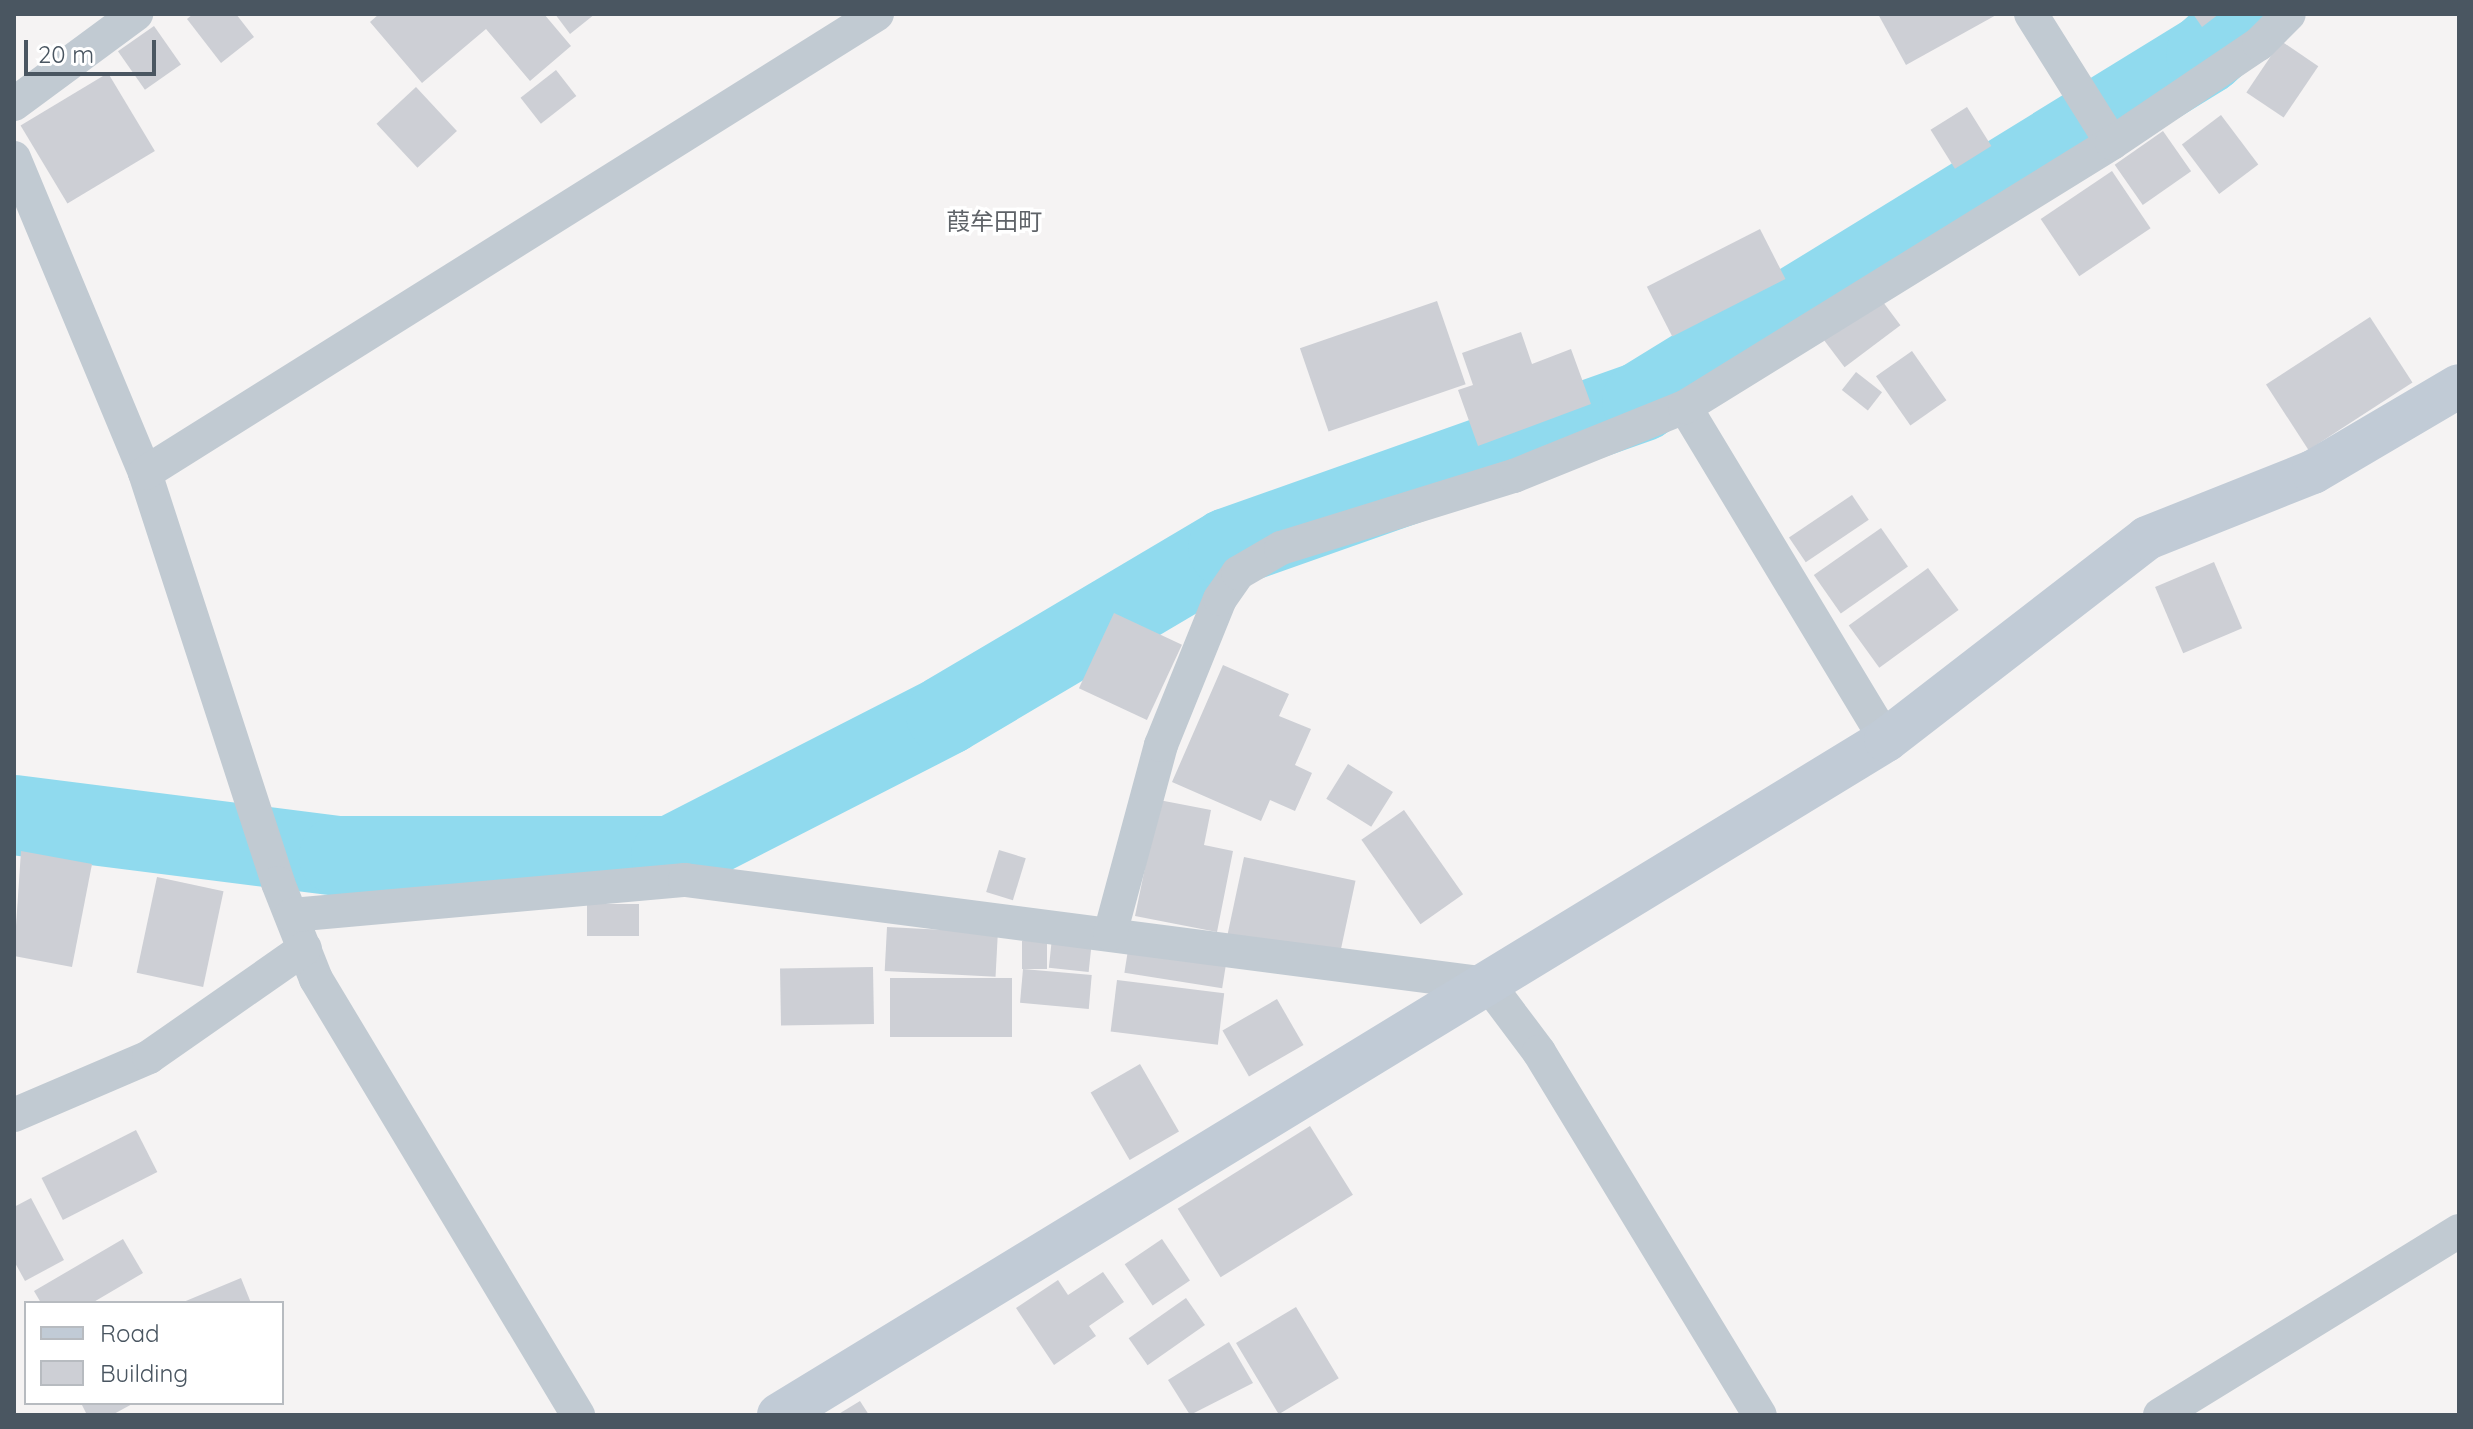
<!DOCTYPE html>
<html>
<head>
<meta charset="utf-8">
<style>
	body { margin:0 }
	#map { position:relative; width:2473px; height:1429px; overflow:hidden; background:#f5f3f3; font-family:Quicksand,"Noto Sans JP",sans-serif }
	div>[style] { position:absolute }
	.river>* { height:80px; margin:-40px; padding:0 40px; transform-origin:40px; border-radius:40px; background:#90daee }
	.building>* { inset:0; background:#cdcfd5; transform-origin:0 0 }
	.street>* { height:34px; margin:-17px; padding:0 17px; transform-origin:17px; border-radius:17px; background:#c1cad2 }
	.secondary>* { height:44px; margin:-22px; padding:0 22px; transform-origin:22px; border-radius:22px; background:#c1cbd6 }
	span { translate:-50% -50%; white-space:nowrap; text-align:center; line-height:1.15; -webkit-text-stroke:7px #fff; paint-order:stroke }
	.quarter-label { font-size:24px; color:#5f6368 }
	.frame { position:absolute; inset:0; border:16px solid #4a5661; pointer-events:none }
	.legend { position:absolute; left:24px; top:1301px; width:260px; height:104px; box-sizing:border-box; background:#fff; border:2px solid #b7bbc0; margin:0; padding:10px 14px; list-style:none; font-size:24px; color:#4a5661 }
	.legend li { display:flex; align-items:center; gap:16px; height:40px }
	.legend b { width:40px; border:2px solid #b7bbc0 }
	.scale { position:absolute; left:24px; top:40px; width:132px; height:36px; box-sizing:border-box; border:4px solid #4a5661; border-top:0; padding-left:10px; font-size:24px; line-height:28px; white-space:nowrap; color:#4a5661; -webkit-text-stroke:6px #fff; paint-order:stroke }
</style>
</head>
<body>
<div id="map">
	<div class="river">
		<div style="left:14px;top:815px;width:328px;rotate:7.2deg"></div>
		<div style="left:339px;top:856px;width:332px"></div>
		<div style="left:671px;top:856px;width:309px;rotate:-27.1deg"></div>
		<div style="left:946px;top:715px;width:328px;rotate:-30.6deg"></div>
		<div style="left:1228px;top:548px;width:439px;rotate:-19.5deg"></div>
		<div style="left:1642px;top:401px;width:662px;rotate:-31.6deg"></div>
		<div style="left:2206px;top:54px;width:59px;rotate:-42.3deg"></div>
	</div>
	<div class="building">
		<div style="clip-path:polygon(193px 14px,236px 14px,254px 37px,221px 63px,187px 19px)"></div>
		<div style="clip-path:polygon(379px 14px,544px 14px,571px 46px,530px 81px,486px 29px,422px 83px,370px 22px)"></div>
		<div style="clip-path:polygon(555px 14px,595px 14px,570px 34px)"></div>
		<div style="clip-path:polygon(1878px 14px,1998px 14px,1906px 65px)"></div>
		<div style="clip-path:polygon(2193px 14px,2219px 14px,2202px 27px)"></div>
		<div style="left:154px;top:26px;width:47px;height:44px;rotate:55deg"></div>
		<div style="left:2281px;top:41px;width:45px;height:62px;rotate:34deg"></div>
		<div style="left:556px;top:70px;width:33px;height:45px;rotate:52deg"></div>
		<div style="left:108px;top:73px;width:91px;height:102px;rotate:59deg"></div>
		<div style="left:416px;top:87px;width:60px;height:54px;rotate:47deg"></div>
		<div style="left:1967px;top:107px;width:46px;height:43px;rotate:58deg"></div>
		<div style="left:2221px;top:115px;width:62px;height:49px;rotate:53deg"></div>
		<div style="left:2163px;top:131px;width:49px;height:59px;rotate:55deg"></div>
		<div style="left:2112px;top:171px;width:69px;height:86px;rotate:56deg"></div>
		<div style="left:1760px;top:229px;width:56px;height:127px;rotate:63deg"></div>
		<div style="left:1880px;top:298px;width:34px;height:70px;rotate:53deg"></div>
		<div style="left:1437px;top:301px;width:88px;height:145px;rotate:71deg"></div>
		<div style="left:2370px;top:317px;width:78px;height:124px;rotate:57deg"></div>
		<div style="clip-path:polygon(1521px 332px,1532px 364px,1571px 349px,1591px 404px,1478px 446px,1458px 390px,1473px 385px,1462px 353px)"></div>
		<div style="left:1912px;top:351px;width:60px;height:44px;rotate:55deg"></div>
		<div style="left:1856px;top:372px;width:33px;height:23px;rotate:38deg"></div>
		<div style="left:1852px;top:495px;width:30px;height:76px;rotate:56deg"></div>
		<div style="left:1881px;top:528px;width:47px;height:82px;rotate:55deg"></div>
		<div style="left:2214px;top:562px;width:72px;height:64px;rotate:67deg"></div>
		<div style="left:1928px;top:568px;width:52px;height:98px;rotate:54deg"></div>
		<div style="left:1114px;top:613px;width:75px;height:83px;rotate:25deg"></div>
		<div style="clip-path:polygon(1223px 665px,1289px 694px,1279px 716px,1311px 729px,1295px 765px,1312px 773px,1295px 811px,1270px 800px,1261px 821px,1172px 782px)"></div>
		<div style="left:1348px;top:764px;width:53px;height:41px;rotate:32deg"></div>
		<div style="clip-path:polygon(1159px 800px,1211px 810px,1204px 845px,1233px 851px,1217px 932px,1135px 916px)"></div>
		<div style="left:1404px;top:810px;width:103px;height:52px;rotate:55deg"></div>
		<div style="left:999px;top:850px;width:28px;height:44px;rotate:17deg"></div>
		<div style="clip-path:polygon(21px 851px,92px 864px,72px 967px,14px 956px)"></div>
		<div style="left:1244px;top:857px;width:114px;height:84px;rotate:12deg"></div>
		<div style="left:157px;top:877px;width:68px;height:98px;rotate:12deg"></div>
		<div style="left:639px;top:904px;width:32px;height:52px;rotate:90deg"></div>
		<div style="left:887px;top:927px;width:111px;height:44px;rotate:3deg"></div>
		<div style="left:1052px;top:938px;width:40px;height:30px;rotate:6deg"></div>
		<div style="left:1022px;top:941px;width:25px;height:28px"></div>
		<div style="left:1128px;top:950px;width:99px;height:23px;rotate:9deg"></div>
		<div style="left:873px;top:967px;width:57px;height:93px;rotate:89deg"></div>
		<div style="left:1023px;top:969px;width:69px;height:34px;rotate:5deg"></div>
		<div style="left:890px;top:978px;width:122px;height:59px"></div>
		<div style="left:1117px;top:980px;width:108px;height:52px;rotate:7deg"></div>
		<div style="left:1277px;top:999px;width:53px;height:63px;rotate:60deg"></div>
		<div style="left:1140px;top:1064px;width:78px;height:57px;rotate:60deg"></div>
		<div style="left:1310px;top:1126px;width:81px;height:156px;rotate:58deg"></div>
		<div style="left:136px;top:1130px;width:47px;height:106px;rotate:63deg"></div>
		<div style="clip-path:polygon(31px 1198px,64px 1260px,25px 1281px,14px 1261px,14px 1207px)"></div>
		<div style="clip-path:polygon(123px 1239px,143px 1273px,92px 1303px,41px 1303px,34px 1291px)"></div>
		<div style="left:1162px;top:1239px;width:50px;height:45px;rotate:56deg"></div>
		<div style="clip-path:polygon(1103px 1272px,1124px 1302px,1089px 1326px,1096px 1336px,1054px 1365px,1016px 1308px,1058px 1280px,1068px 1295px)"></div>
		<div style="clip-path:polygon(241px 1278px,251px 1303px,181px 1303px)"></div>
		<div style="left:1186px;top:1298px;width:33px;height:70px;rotate:55deg"></div>
		<div style="left:1296px;top:1307px;width:83px;height:70px;rotate:59deg"></div>
		<div style="clip-path:polygon(1229px 1342px,1253px 1383px,1190px 1415px,1168px 1380px)"></div>
		<div style="clip-path:polygon(860px 1401px,869px 1415px,837px 1415px)"></div>
		<div style="clip-path:polygon(81px 1403px,134px 1403px,112px 1415px,87px 1415px)"></div>
	</div>
	<div class="street">
		<div style="left:2031px;top:14px;width:152px;rotate:57.9deg"></div>
		<div style="left:14px;top:104px;width:152px;rotate:-36.4deg"></div>
		<div style="left:14px;top:158px;width:341px;rotate:67.4deg"></div>
		<div style="left:145px;top:473px;width:431px;rotate:72deg"></div>
		<div style="left:278px;top:883px;width:103px;rotate:68.4deg"></div>
		<div style="left:316px;top:979px;width:509px;rotate:59deg"></div>
		<div style="left:1685px;top:407px;width:389px;rotate:58.9deg"></div>
		<div style="left:145px;top:473px;width:864px;rotate:-32.09deg"></div>
		<div style="left:292px;top:915px;width:395px;rotate:-5.1deg"></div>
		<div style="left:685px;top:880px;width:810px;rotate:7.38deg"></div>
		<div style="left:1488px;top:984px;width:85px;rotate:53.1deg"></div>
		<div style="left:1539px;top:1052px;width:425px;rotate:58.7deg"></div>
		<div style="left:1110px;top:934px;width:196px;rotate:-74.9deg"></div>
		<div style="left:1161px;top:745px;width:157px;rotate:-68deg"></div>
		<div style="left:1220px;top:599px;width:32px;rotate:-55deg"></div>
		<div style="left:1238px;top:573px;width:50px;rotate:-30.2deg"></div>
		<div style="left:1281px;top:548px;width:244px;rotate:-17.2deg"></div>
		<div style="left:1514px;top:476px;width:184px;rotate:-22deg"></div>
		<div style="left:1685px;top:407px;width:502px;rotate:-31.73deg"></div>
		<div style="left:2112px;top:143px;width:177px;rotate:-34deg"></div>
		<div style="left:2259px;top:44px;width:42px;rotate:-45deg"></div>
		<div style="left:14px;top:1115px;width:147px;rotate:-23.2deg"></div>
		<div style="left:149px;top:1057px;width:190px;rotate:-34.9deg"></div>
		<div style="left:2160px;top:1415px;width:351px;rotate:-31.6deg"></div>
	</div>
	<div class="secondary">
		<div style="left:779px;top:1415px;width:1297px;rotate:-31.37deg"></div>
		<div style="left:1886px;top:740px;width:330px;rotate:-37.7deg"></div>
		<div style="left:2147px;top:538px;width:179px;rotate:-21.7deg"></div>
		<div style="left:2313px;top:472px;width:169px;rotate:-30.5deg"></div>
	</div>
	<div class="quarter-label">
		<span style="left:994px;top:222px">葭牟田町</span>
	</div>
	<div class="frame"></div>
	<ul class="legend">
	<li><b style="height:10px;background:#c1cbd6"></b>Road</li>
	<li><b style="height:22px;background:#cdcfd5"></b>Building</li>
	</ul>
	<div class="scale">20 m</div>
</div>
</body>
</html>
